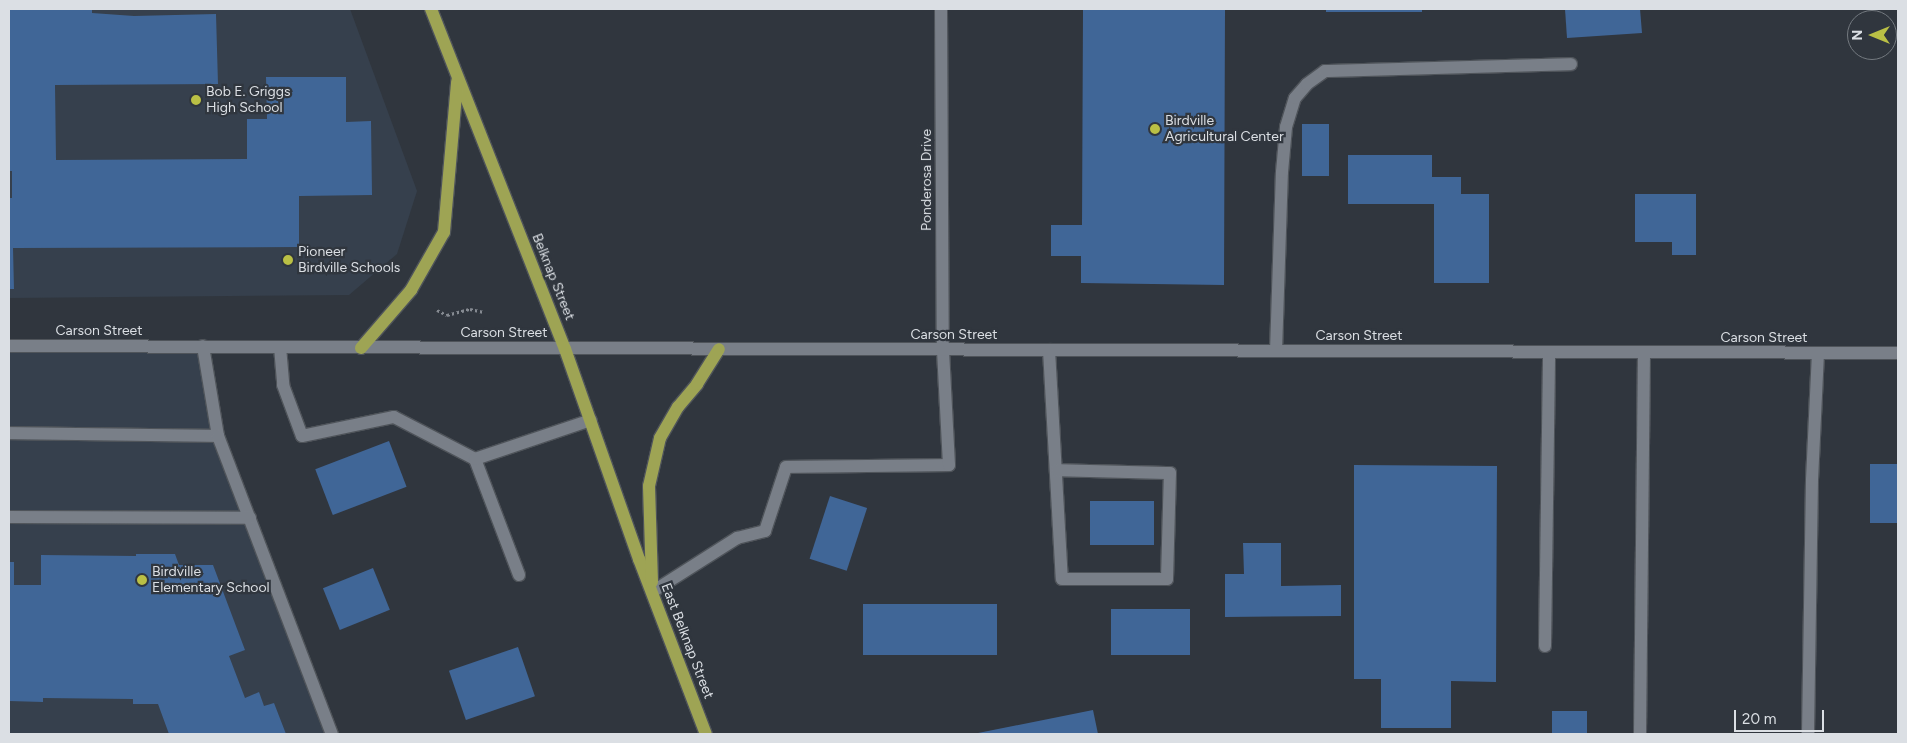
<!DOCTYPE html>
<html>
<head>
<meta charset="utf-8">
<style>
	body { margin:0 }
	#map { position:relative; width:1907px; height:743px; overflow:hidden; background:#30363e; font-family:Figtree,sans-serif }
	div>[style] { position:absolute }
	.built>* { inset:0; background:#36404d }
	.building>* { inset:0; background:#406697; transform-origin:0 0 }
	.path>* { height:3px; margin-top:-1.5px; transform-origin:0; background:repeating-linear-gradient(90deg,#858a91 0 2.5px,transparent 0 5px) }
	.roads { filter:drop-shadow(1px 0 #4f545a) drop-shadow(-1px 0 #4f545a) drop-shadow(0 1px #4f545a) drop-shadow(0 -1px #4f545a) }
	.service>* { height:12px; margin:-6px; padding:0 6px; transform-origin:6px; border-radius:6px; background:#797f88 }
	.minor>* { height:12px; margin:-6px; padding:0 6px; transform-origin:6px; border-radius:6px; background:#797f88 }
	.tertiary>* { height:12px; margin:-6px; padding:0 6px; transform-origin:6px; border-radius:6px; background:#797f88 }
	.primary>* { height:12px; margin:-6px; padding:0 6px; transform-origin:6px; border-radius:6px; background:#9ea454 }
	.dots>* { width:14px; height:14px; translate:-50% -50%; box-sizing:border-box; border:2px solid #30363e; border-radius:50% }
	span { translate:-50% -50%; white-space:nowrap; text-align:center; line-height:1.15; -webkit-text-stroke:4.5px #30363e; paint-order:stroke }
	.poi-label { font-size:14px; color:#dbdfe4 }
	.left { translate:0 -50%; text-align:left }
	.street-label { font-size:14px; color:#dbdfe4 }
	.frame { position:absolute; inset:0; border:10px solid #dbdfe4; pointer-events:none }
	.north { position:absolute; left:1847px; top:10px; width:50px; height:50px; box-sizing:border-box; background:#30363e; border:1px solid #747a80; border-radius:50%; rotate:270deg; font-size:14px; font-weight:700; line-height:20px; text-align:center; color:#dbdfe4 }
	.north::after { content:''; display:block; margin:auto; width:18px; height:22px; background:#bac045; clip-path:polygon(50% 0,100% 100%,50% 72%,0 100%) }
	.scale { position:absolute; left:1734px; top:710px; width:90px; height:22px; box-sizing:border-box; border:2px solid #dbdfe4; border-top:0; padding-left:6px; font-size:15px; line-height:18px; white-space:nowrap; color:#dbdfe4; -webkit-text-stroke:4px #30363e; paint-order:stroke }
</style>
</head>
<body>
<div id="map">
	<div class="built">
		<div style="clip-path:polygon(9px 9px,350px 9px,417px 191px,397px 254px,349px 295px,9px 298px)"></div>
		<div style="clip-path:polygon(9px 346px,203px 346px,217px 426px,333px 734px,9px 734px)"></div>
	</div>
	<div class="building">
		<div style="clip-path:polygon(9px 9px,92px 9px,92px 13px,134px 16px,216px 14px,218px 84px,55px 85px,56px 160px,247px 159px,247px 119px,267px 119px,266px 77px,346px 77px,346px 122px,371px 121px,372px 195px,299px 196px,299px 247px,13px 248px,14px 289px,9px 289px,9px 198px,12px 198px,12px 171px,9px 171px)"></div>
		<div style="clip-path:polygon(1083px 9px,1225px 9px,1224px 285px,1081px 283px,1081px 256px,1051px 256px,1051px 225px,1082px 225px)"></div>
		<div style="left:1326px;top:9px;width:96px;height:3px"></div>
		<div style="clip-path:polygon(1565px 9px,1640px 9px,1642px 33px,1567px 38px)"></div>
		<div style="left:1302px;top:124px;width:27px;height:52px"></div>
		<div style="clip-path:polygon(1348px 155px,1432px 155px,1432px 177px,1461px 177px,1461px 194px,1489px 194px,1489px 283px,1434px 283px,1434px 204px,1348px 204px)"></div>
		<div style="clip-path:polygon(1635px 194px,1696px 194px,1696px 255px,1672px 255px,1672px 242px,1635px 242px)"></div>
		<div style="left:389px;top:441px;width:49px;height:79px;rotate:69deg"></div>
		<div style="left:1870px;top:464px;width:28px;height:59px"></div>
		<div style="clip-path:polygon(1354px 465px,1497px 466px,1496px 682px,1451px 681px,1451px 728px,1381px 728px,1381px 679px,1354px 679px)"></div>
		<div style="left:830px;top:496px;width:39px;height:66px;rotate:18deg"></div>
		<div style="left:1090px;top:501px;width:64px;height:44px"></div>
		<div style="clip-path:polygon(1243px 543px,1281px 543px,1281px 586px,1341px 585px,1341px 616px,1225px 617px,1225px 574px,1244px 574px)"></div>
		<div style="clip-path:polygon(136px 554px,175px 554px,179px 565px,213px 565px,245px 650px,229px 656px,245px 698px,259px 692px,264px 706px,274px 703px,286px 734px,169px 734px,158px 704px,133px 704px,133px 699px,43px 698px,43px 702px,9px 701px,9px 562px,14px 562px,14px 585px,41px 585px,41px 555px,136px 556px)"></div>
		<div style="left:373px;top:568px;width:45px;height:54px;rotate:68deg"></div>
		<div style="left:863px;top:604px;width:134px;height:51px"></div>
		<div style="left:1111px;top:609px;width:79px;height:46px"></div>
		<div style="left:518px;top:647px;width:52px;height:73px;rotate:71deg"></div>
		<div style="clip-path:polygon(1093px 710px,1098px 734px,978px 734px,978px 733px)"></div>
		<div style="left:1552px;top:711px;width:35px;height:23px"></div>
	</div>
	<div class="path">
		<div style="left:437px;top:310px;width:11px;rotate:27deg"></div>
		<div style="left:447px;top:315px;width:24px;rotate:-15deg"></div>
		<div style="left:470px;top:309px;width:14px;rotate:12deg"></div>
	</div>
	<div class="roads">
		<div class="service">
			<div style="left:280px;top:347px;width:38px;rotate:85deg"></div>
			<div style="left:283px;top:385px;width:54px;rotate:69.6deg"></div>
			<div style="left:302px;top:436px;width:94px;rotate:-11.7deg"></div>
			<div style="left:394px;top:417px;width:91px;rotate:27.4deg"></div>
			<div style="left:475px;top:459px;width:124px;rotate:69.2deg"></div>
			<div style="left:1049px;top:350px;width:229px;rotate:86.8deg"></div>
			<div style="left:1062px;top:579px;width:105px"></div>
			<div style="left:1167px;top:579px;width:106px;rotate:-88.4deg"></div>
			<div style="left:1170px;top:473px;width:113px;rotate:-178.5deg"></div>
			<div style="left:1276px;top:351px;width:179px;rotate:-88.1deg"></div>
			<div style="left:1282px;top:172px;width:45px;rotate:-84.9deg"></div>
			<div style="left:1286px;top:127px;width:30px;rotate:-73deg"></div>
			<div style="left:1295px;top:98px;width:18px;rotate:-49deg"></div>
			<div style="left:1307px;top:84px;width:22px;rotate:-36deg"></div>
			<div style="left:1325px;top:71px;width:246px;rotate:-1.6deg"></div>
			<div style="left:9px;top:433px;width:209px;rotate:0.8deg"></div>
			<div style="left:218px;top:436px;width:91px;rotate:-99.5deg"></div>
			<div style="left:218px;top:436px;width:319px;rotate:69.1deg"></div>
			<div style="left:475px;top:459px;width:122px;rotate:-18.6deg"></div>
			<div style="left:9px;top:517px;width:241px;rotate:0.2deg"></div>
			<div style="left:652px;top:592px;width:101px;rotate:-32.4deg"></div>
			<div style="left:737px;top:538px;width:29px;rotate:-14deg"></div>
			<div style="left:765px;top:531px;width:67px;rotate:-71.8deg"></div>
			<div style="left:786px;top:467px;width:163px;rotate:-0.7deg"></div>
			<div style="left:949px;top:465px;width:115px;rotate:-93deg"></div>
			<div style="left:1545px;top:646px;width:294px;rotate:-89.2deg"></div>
			<div style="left:1640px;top:734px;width:382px;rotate:-89.4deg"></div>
			<div style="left:1808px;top:734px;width:254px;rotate:-89.1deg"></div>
			<div style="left:1812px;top:480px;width:127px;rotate:-87.3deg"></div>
		</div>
		<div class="minor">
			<div style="left:941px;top:9px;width:341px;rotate:89.7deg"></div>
		</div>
		<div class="tertiary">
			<div style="left:9px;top:346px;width:1889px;rotate:0.21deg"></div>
		</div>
		<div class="primary">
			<div style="left:431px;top:9px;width:365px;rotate:68.5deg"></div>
			<div style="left:565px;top:349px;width:223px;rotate:70.6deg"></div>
			<div style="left:639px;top:559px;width:187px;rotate:69.1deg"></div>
			<div style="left:361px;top:348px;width:77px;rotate:-49.2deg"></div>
			<div style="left:411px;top:290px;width:67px;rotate:-60.4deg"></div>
			<div style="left:444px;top:232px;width:151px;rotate:-85deg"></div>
			<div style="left:652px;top:582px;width:96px;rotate:-91.8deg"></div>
			<div style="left:649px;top:486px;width:49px;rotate:-77.1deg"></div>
			<div style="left:660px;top:438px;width:36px;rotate:-60deg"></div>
			<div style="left:678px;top:407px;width:30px;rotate:-50deg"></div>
			<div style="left:697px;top:384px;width:41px;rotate:-57.8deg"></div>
		</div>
	</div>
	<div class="dots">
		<div style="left:196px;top:100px;background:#bac045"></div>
		<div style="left:1155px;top:129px;background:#bac045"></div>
		<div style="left:288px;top:260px;background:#bac045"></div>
		<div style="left:142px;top:580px;background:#bac045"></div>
	</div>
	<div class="poi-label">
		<span class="left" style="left:206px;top:100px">Bob E. Griggs<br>High School</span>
		<span class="left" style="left:1165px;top:129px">Birdville<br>Agricultural Center</span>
		<span class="left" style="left:298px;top:260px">Pioneer<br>Birdville Schools</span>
		<span class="left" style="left:152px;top:580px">Birdville<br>Elementary School</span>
	</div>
	<div class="street-label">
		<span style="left:927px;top:180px;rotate:-90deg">Ponderosa Drive</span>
		<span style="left:553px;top:277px;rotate:68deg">Belknap Street</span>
		<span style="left:99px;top:331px">Carson Street</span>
		<span style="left:504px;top:333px">Carson Street</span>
		<span style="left:954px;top:335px">Carson Street</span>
		<span style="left:1359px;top:336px">Carson Street</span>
		<span style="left:1764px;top:338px">Carson Street</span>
		<span style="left:687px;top:641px;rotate:69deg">East Belknap Street</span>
	</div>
	<div class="frame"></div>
	<div class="north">N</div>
	<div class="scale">20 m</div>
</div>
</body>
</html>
